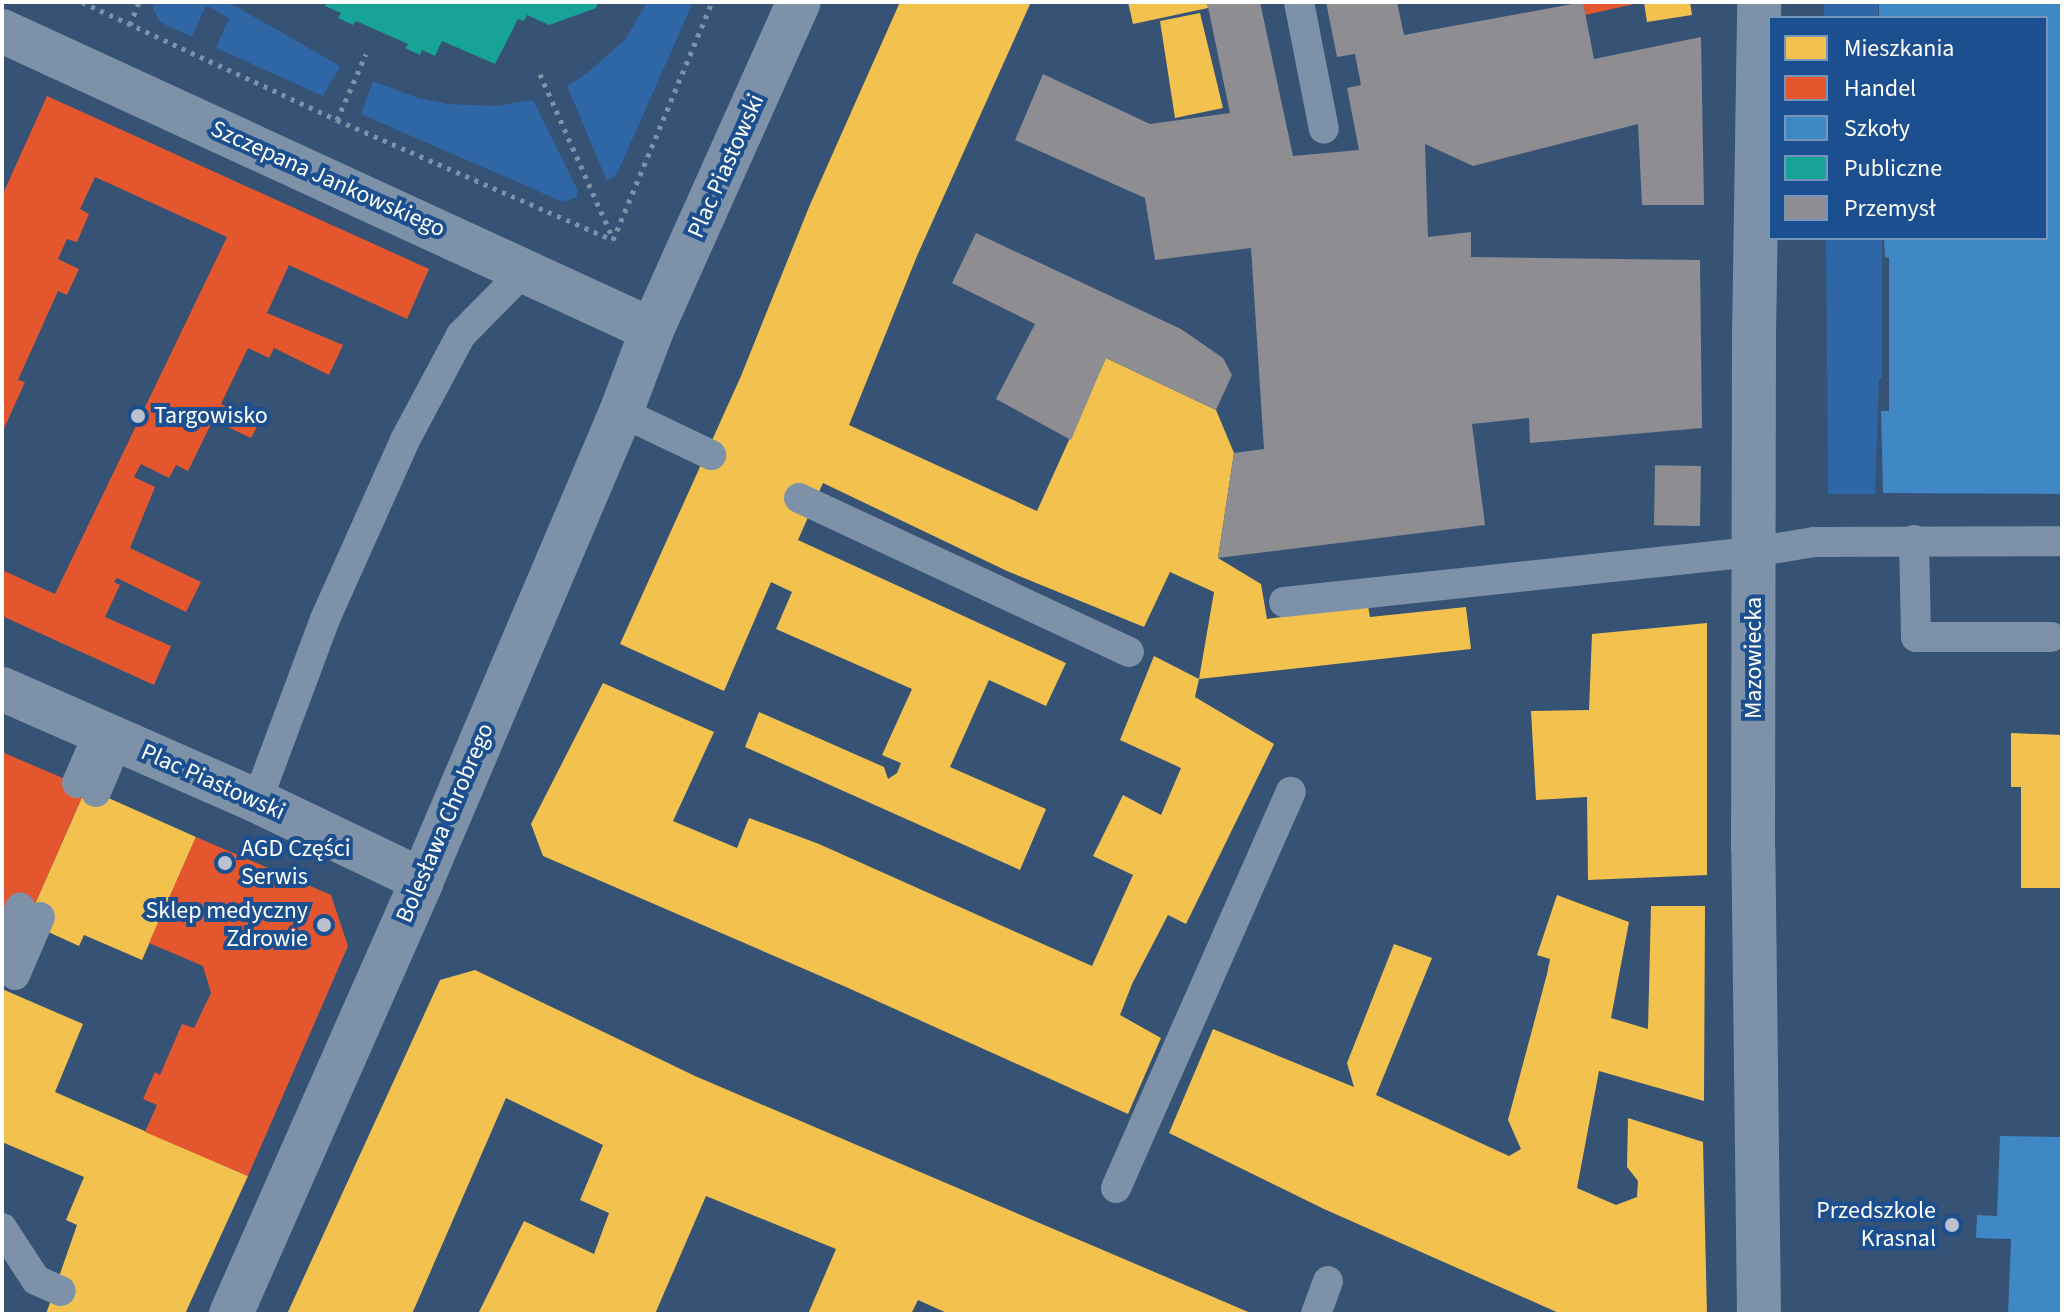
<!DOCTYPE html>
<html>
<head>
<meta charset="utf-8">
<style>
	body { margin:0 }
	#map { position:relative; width:2064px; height:1316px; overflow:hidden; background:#365274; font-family:"Source Sans 3",sans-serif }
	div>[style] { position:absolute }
	.green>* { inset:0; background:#2f66a5; transform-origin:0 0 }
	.homes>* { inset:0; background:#f2c14e }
	.shops>* { inset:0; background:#e4572e }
	.schools>* { inset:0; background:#3f88c5 }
	.public>* { inset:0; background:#17a398 }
	.industry>* { inset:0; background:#8d8d92; transform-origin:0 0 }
	.path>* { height:5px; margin-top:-2.5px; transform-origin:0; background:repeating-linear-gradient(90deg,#7d92a8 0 4px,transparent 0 10px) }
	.lane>* { height:30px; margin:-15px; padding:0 15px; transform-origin:15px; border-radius:15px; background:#7d92a8 }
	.street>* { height:44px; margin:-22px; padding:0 22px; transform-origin:22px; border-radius:22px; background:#7d92a8 }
	.dots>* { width:22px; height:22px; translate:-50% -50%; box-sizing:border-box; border:4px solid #1b4f8f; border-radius:50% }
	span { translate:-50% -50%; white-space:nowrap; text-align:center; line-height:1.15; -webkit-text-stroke:8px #1b4f8f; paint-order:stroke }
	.street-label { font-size:24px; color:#fff }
	.poi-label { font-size:24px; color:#fff }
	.left { translate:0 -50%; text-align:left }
	.right { translate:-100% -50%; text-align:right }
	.frame { position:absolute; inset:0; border:4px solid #fff; pointer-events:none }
	.legend { position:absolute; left:1768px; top:16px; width:280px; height:224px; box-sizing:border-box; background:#1b4f8f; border:2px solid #7695bc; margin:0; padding:10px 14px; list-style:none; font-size:24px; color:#fff }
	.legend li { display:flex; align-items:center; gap:16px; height:40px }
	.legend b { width:40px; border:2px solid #7695bc }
</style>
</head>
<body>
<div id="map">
	<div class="green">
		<div style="clip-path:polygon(156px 2px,228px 2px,340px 66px,323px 96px,216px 48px,229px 18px,206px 5px,192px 37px,160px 22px,153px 8px)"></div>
		<div style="clip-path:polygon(647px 2px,693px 2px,617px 174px,607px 181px,567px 86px,587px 73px,625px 40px)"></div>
		<div style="left:1824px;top:2px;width:54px;height:16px"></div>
		<div style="clip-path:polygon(373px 81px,418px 98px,447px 104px,496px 106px,533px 100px,577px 189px,577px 197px,563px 202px,361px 114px)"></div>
		<div style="clip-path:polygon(1826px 238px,1882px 238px,1882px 378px,1879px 379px,1875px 494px,1828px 494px)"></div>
	</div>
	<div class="homes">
		<div style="clip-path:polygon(900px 2px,1031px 2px,917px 256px,849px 425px,1037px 511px,1106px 358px,1216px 410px,1234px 453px,1218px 558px,1261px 584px,1267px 619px,1368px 606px,1370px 617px,1466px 607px,1471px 649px,1199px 679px,1214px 592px,1170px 572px,1144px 627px,1007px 571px,823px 483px,798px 540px,1066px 663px,1046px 706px,989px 680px,950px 767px,1046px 809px,1020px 870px,745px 747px,759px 712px,884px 767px,888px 779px,897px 773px,901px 763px,882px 755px,912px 689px,776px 629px,792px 592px,771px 582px,724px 691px,620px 644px,741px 376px,809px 207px)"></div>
		<div style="clip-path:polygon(1128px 2px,1207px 2px,1208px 8px,1133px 24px)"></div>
		<div style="clip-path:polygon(1644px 2px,1690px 2px,1692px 15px,1647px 22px)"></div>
		<div style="clip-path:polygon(1200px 13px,1223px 108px,1175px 118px,1160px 21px)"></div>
		<div style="clip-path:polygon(1707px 623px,1707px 875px,1588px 880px,1587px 797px,1536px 800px,1531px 711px,1589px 710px,1592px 634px)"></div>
		<div style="clip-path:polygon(1154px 656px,1199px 679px,1195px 697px,1274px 744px,1186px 924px,1168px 915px,1132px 984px,1120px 1015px,1161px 1038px,1128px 1114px,846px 987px,543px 856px,531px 824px,603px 683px,714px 732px,673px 821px,737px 848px,749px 818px,819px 844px,1092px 966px,1133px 875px,1093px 856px,1123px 795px,1161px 815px,1181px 768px,1120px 740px)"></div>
		<div style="clip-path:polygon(2011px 733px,2062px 735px,2062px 888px,2021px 888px,2021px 787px,2011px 787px)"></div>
		<div style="clip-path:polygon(86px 788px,196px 837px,142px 960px,84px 935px,79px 946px,44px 930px,31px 913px)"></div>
		<div style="clip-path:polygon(1557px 895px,1629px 922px,1611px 1018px,1648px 1029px,1651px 906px,1705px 906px,1704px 1101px,1599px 1071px,1577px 1188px,1616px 1205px,1637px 1197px,1638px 1181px,1627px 1167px,1628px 1118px,1703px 1142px,1707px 1314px,1561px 1314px,1324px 1209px,1169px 1133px,1213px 1029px,1354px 1087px,1347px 1063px,1394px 944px,1432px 958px,1376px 1095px,1509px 1156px,1521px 1149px,1508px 1120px,1547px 974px,1550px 959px,1537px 955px)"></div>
		<div style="clip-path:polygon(475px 970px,695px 1076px,1253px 1314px,949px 1314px,918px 1300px,911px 1314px,808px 1314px,836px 1249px,706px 1196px,655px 1314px,478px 1314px,524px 1221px,594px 1254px,609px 1213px,580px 1200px,603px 1145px,506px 1098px,412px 1314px,287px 1314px,440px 980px)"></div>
		<div style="clip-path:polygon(2px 989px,83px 1024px,55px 1092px,248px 1176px,185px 1314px,46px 1314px,77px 1225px,66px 1220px,84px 1177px,2px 1142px)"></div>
	</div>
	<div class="shops">
		<div style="clip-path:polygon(1583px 2px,1638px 2px,1639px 3px,1585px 15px)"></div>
		<div style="clip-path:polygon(47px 96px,429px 269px,407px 319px,289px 265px,267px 313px,343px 345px,329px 375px,274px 348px,269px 358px,248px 348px,221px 404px,259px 423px,251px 438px,213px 420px,188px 471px,176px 465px,169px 478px,141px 464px,134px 477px,155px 487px,130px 548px,201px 582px,186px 612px,117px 578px,114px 582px,120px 585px,105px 617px,171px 646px,154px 685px,2px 616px,2px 570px,55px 594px,227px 237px,95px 177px,80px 209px,89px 214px,77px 242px,67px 239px,58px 259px,79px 269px,67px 295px,58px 291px,18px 380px,25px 382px,2px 433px,2px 196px)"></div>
		<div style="clip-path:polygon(2px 752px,86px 788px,31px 913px,2px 915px)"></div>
		<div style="clip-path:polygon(196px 837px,331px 895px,348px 946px,248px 1176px,145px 1132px,157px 1105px,143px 1099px,155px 1072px,160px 1075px,182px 1024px,194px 1028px,211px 993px,203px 966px,149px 943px)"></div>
	</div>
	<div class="schools">
		<div style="clip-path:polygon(1879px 2px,2062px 2px,2062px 494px,1883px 493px,1881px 411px,1889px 411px,1889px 257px,1885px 258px,1884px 238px,2046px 238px,2046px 18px,1879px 18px)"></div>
		<div style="clip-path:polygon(2000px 1136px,2062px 1137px,2062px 1314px,2008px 1314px,2011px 1239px,1976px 1238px,1977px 1215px,1997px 1216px)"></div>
	</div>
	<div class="public">
		<div style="clip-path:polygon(327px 2px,598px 2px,596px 8px,549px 25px,527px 15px,524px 21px,518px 19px,495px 64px,442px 41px,435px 56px,422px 50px,420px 55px,405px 48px,408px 44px,356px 21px,353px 25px,338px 18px,341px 13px,325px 6px)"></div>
	</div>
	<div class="industry">
		<div style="clip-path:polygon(1207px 2px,1260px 2px,1293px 156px,1359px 150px,1347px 88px,1361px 85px,1355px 54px,1337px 57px,1326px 2px,1397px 2px,1404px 35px,1583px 2px,1594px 59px,1701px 37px,1704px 205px,1642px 205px,1638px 124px,1473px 166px,1425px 144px,1428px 237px,1471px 232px,1471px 257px,1700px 260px,1702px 428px,1530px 443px,1529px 418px,1472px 424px,1485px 525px,1218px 558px,1234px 453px,1264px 449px,1251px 248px,1155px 260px,1145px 198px,1015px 140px,1043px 74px,1150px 124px,1230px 113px)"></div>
		<div style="clip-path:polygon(976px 233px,1181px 329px,1223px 358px,1232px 375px,1216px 410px,1106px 358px,1071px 440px,996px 399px,1035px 324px,952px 283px)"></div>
		<div style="left:1701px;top:466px;width:60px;height:46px;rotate:91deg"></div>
	</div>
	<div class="path">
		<div style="left:82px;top:2px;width:281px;rotate:24.8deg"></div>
		<div style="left:337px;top:120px;width:301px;rotate:23.5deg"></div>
		<div style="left:130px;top:25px;width:25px;rotate:-69deg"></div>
		<div style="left:540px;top:74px;width:180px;rotate:66.1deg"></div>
		<div style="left:337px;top:120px;width:72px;rotate:-66.3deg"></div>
		<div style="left:613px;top:240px;width:258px;rotate:-67.4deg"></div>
	</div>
	<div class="lane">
		<div style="left:1299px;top:2px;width:129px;rotate:78.9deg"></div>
		<div style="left:621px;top:412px;width:100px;rotate:25.5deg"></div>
		<div style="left:799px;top:498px;width:364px;rotate:25deg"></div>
		<div style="left:1914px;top:540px;width:97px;rotate:88.8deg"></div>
		<div style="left:1916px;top:637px;width:135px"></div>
		<div style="left:1284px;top:602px;width:473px;rotate:-6.1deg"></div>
		<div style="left:1754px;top:552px;width:61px;rotate:-9.5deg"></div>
		<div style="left:1814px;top:542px;width:248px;rotate:-0.2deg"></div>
		<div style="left:77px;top:783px;width:56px;rotate:-66.7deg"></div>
		<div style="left:96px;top:792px;width:56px;rotate:-67.1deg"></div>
		<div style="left:257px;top:801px;width:194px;rotate:-69.5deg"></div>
		<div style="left:325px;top:619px;width:196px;rotate:-65.9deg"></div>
		<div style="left:405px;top:440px;width:119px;rotate:-61.9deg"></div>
		<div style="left:461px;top:335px;width:93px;rotate:-45.4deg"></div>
		<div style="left:2px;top:951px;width:47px;rotate:-67.3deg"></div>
		<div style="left:15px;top:975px;width:63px;rotate:-66.7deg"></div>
		<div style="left:1116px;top:1188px;width:433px;rotate:-66.2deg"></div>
		<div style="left:2px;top:1228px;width:62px;rotate:56.8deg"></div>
		<div style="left:36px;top:1280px;width:27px;rotate:24deg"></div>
		<div style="left:1316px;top:1314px;width:35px;rotate:-70deg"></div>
	</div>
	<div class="street">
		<div style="left:2px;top:31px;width:715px;rotate:24.7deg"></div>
		<div style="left:2px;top:689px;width:279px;rotate:23.7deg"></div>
		<div style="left:257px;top:801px;width:183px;rotate:25.6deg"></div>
		<div style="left:231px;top:1314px;width:474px;rotate:-66.2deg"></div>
		<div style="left:422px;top:880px;width:509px;rotate:-66.96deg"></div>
		<div style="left:621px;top:412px;width:88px;rotate:-69.3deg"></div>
		<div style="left:652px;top:330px;width:359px;rotate:-65.9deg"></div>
		<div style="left:1759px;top:1314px;width:466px;rotate:-90.7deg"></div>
		<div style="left:1753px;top:848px;width:512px;rotate:-89.89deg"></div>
		<div style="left:1754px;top:336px;width:334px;rotate:-89.1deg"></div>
	</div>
	<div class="dots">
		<div style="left:138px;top:416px;background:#b9c2ce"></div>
		<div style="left:225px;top:863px;background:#b9c2ce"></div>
		<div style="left:324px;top:925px;background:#b9c2ce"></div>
		<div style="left:1952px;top:1225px;background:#b9c2ce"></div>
	</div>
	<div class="street-label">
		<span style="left:726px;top:166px;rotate:-66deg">Plac Piastowski</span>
		<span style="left:328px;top:179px;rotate:24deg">Szczepana Jankowskiego</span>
		<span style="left:1754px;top:658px;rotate:-90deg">Mazowiecka</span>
		<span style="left:213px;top:782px;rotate:24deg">Plac Piastowski</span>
		<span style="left:445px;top:823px;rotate:-67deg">Bolesława Chrobrego</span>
	</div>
	<div class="poi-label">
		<span class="left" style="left:154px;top:416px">Targowisko</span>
		<span class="left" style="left:241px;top:863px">AGD Części<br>Serwis</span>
		<span class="right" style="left:308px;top:925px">Sklep medyczny<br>Zdrowie</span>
		<span class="right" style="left:1936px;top:1225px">Przedszkole<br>Krasnal</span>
	</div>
	<div class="frame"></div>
	<ul class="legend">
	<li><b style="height:22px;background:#f2c14e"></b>Mieszkania</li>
	<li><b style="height:22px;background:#e4572e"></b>Handel</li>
	<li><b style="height:22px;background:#3f88c5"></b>Szkoły</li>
	<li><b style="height:22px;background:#17a398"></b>Publiczne</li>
	<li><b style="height:22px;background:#8d8d92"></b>Przemysł</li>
	</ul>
</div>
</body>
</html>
